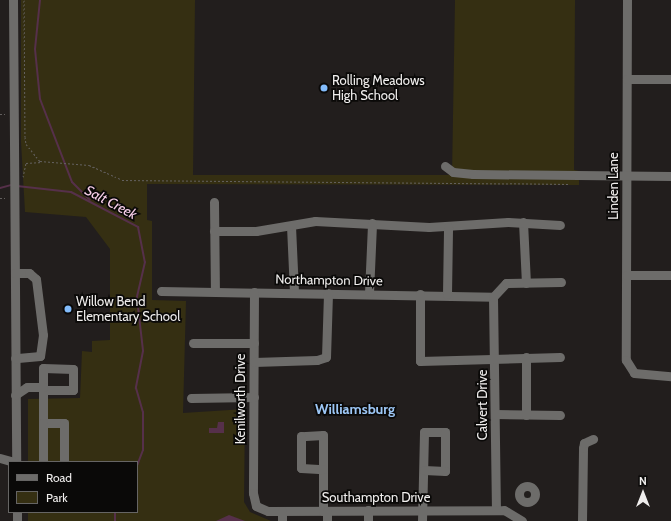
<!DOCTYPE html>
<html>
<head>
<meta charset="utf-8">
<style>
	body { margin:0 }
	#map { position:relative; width:671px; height:521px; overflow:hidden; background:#221e1d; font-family:Cabin,sans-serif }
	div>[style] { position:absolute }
	.green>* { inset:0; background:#352f12 }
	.water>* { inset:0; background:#56304a }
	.stream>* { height:2px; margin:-1px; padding:0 1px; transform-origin:1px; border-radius:1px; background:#56304a }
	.path>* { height:1px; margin-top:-0.5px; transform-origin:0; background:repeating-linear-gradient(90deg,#63605f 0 2px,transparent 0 4px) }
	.minor>* { height:9px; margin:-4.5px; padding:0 4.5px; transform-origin:4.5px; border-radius:4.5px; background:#6d6c6a }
	.minor>.ring { margin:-4.5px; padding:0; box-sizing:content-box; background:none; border:9px solid #6d6c6a; border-radius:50% }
	.dots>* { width:11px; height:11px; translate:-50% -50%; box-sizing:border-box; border:2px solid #0a0908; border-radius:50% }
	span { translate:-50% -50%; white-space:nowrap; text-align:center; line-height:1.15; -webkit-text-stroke:3.5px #0a0908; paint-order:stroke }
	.poi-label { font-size:13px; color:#f0eeed }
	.left { translate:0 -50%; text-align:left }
	.street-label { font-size:13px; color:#f0eeed }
	.water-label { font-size:14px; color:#f8cfe9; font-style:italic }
	.neighbourhood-label { font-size:14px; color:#9dc7f6; font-weight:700 }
	.legend { position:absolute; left:8px; top:461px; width:130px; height:52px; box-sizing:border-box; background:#0a0908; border:1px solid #666564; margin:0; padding:5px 7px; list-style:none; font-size:12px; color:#f0eeed }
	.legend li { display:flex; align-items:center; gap:8px; height:20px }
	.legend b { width:20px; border:1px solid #666564 }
	.north { position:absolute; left:623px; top:473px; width:40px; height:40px; -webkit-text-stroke:3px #0a0908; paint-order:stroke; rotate:0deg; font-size:11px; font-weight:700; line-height:16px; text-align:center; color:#f0eeed }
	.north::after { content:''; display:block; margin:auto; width:14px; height:18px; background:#f0eeed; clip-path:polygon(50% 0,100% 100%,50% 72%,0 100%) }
</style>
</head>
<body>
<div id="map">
	<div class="green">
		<div style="clip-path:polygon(21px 0,195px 0,193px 175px,452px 175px,455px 0,575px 0,574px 170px,579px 171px,579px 185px,147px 184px,147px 220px,152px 221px,152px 300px,186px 301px,183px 413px,245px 409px,244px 502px,250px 512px,271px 521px,28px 521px,28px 512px,137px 512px,137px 462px,28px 462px,28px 399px,80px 398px,82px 351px,92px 352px,92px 341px,110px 340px,110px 249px,86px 217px,25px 212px,21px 142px)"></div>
	</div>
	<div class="water">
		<div style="clip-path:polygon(218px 422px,224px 422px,224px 433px,209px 433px,209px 428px,217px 428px)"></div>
		<div style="clip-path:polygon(229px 515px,245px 521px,216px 521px)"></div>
	</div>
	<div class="stream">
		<div style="left:40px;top:0;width:49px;rotate:95.8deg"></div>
		<div style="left:35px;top:49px;width:50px;rotate:84.3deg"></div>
		<div style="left:40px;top:99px;width:89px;rotate:68.9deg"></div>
		<div style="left:72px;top:182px;width:25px;rotate:45deg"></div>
		<div style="left:17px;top:186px;width:54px;rotate:6.3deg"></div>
		<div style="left:71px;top:192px;width:76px;rotate:27.6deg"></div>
		<div style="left:138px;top:227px;width:36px;rotate:79deg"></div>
		<div style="left:145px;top:262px;width:37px;rotate:103deg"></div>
		<div style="left:137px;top:298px;width:53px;rotate:83.5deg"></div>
		<div style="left:143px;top:351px;width:38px;rotate:101deg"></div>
		<div style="left:136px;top:388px;width:25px;rotate:74deg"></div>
		<div style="left:143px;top:412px;width:38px;rotate:90deg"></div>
		<div style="left:143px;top:450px;width:17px;rotate:111deg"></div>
		<div style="left:0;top:188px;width:11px;rotate:-15deg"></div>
		<div style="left:115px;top:512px;width:9px;rotate:90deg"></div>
	</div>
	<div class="path">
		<div style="left:24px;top:0;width:137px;rotate:89.6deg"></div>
		<div style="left:25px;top:137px;width:7px;rotate:82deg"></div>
		<div style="left:26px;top:144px;width:22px;rotate:51deg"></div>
		<div style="left:40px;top:161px;width:49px;rotate:4.7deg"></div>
		<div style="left:89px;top:165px;width:36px;rotate:24deg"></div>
		<div style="left:122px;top:180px;width:446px;rotate:0.5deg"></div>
		<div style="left:0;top:114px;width:5px"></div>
		<div style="left:23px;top:177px;width:14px;rotate:-78deg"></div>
		<div style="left:26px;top:163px;width:16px;rotate:-4deg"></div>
		<div style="left:0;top:198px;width:5px"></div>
	</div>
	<div class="minor">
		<div style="left:13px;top:0;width:462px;rotate:89.6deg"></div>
		<div style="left:627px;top:0;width:360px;rotate:90.2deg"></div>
		<div style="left:626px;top:360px;width:15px;rotate:58deg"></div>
		<div style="left:634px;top:373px;width:37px;rotate:5deg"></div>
		<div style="left:627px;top:79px;width:44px"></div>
		<div style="left:445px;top:166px;width:10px;rotate:37deg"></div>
		<div style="left:453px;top:172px;width:20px;rotate:6deg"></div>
		<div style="left:473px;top:174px;width:198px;rotate:0.6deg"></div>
		<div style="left:214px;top:202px;width:89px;rotate:89.4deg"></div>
		<div style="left:523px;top:222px;width:61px;rotate:87.2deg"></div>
		<div style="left:291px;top:226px;width:66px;rotate:87.4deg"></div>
		<div style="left:214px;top:231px;width:42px"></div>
		<div style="left:256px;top:231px;width:60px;rotate:-9.6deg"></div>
		<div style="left:315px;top:221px;width:114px;rotate:3deg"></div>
		<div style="left:429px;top:227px;width:79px;rotate:-3.6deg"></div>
		<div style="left:508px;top:222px;width:52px;rotate:3.3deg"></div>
		<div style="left:15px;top:273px;width:14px"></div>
		<div style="left:29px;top:273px;width:9px;rotate:41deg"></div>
		<div style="left:36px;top:279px;width:56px;rotate:82.9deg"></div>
		<div style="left:43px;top:335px;width:21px;rotate:98deg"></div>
		<div style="left:40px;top:356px;width:25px;rotate:175deg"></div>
		<div style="left:627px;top:275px;width:44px"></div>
		<div style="left:161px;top:291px;width:332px;rotate:1deg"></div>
		<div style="left:493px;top:297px;width:212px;rotate:89.2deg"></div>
		<div style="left:254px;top:292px;width:201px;rotate:90.3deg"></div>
		<div style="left:253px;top:493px;width:13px;rotate:77deg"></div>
		<div style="left:256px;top:506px;width:13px;rotate:23deg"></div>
		<div style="left:268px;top:511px;width:236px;rotate:-0.2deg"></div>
		<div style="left:504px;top:510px;width:21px;rotate:31deg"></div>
		<div style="left:369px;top:293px;width:70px;rotate:-87.5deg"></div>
		<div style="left:420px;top:294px;width:67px;rotate:90deg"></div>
		<div style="left:420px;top:361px;width:140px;rotate:-1.6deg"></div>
		<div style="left:447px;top:294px;width:67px;rotate:-89.1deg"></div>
		<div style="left:493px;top:297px;width:19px;rotate:-47deg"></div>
		<div style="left:506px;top:283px;width:55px;rotate:-1deg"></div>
		<div style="left:193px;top:343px;width:61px"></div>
		<div style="left:254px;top:362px;width:63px;rotate:-1.8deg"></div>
		<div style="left:317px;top:360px;width:9px;rotate:-18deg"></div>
		<div style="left:326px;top:357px;width:64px;rotate:-88.2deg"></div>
		<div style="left:43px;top:390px;width:30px"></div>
		<div style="left:73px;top:390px;width:21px;rotate:-90deg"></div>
		<div style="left:73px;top:369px;width:30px;rotate:-178deg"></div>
		<div style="left:43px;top:368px;width:55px;rotate:90deg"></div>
		<div style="left:43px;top:423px;width:21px"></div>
		<div style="left:64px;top:423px;width:39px;rotate:90deg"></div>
		<div style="left:15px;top:395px;width:14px;rotate:-34deg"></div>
		<div style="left:27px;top:387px;width:16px"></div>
		<div style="left:191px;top:398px;width:63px;rotate:-0.9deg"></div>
		<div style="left:495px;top:414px;width:65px;rotate:0.9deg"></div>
		<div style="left:526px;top:415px;width:58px;rotate:-90deg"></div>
		<div style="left:43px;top:423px;width:39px;rotate:90deg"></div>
		<div style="left:0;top:458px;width:15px;rotate:16deg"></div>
		<div class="ring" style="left:519px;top:486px;width:7px;height:7px"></div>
		<div style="left:323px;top:511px;width:76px;rotate:-90deg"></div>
		<div style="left:323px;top:435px;width:22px;rotate:177deg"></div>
		<div style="left:301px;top:436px;width:32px;rotate:90deg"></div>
		<div style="left:301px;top:468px;width:22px;rotate:3deg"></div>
		<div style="left:327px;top:511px;width:10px;rotate:90deg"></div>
		<div style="left:17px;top:512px;width:9px;rotate:90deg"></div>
		<div style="left:282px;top:521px;width:10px;rotate:-90deg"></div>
		<div style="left:368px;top:521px;width:11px;rotate:-90deg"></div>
		<div style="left:422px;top:521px;width:89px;rotate:-88.7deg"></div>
		<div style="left:424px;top:432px;width:21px"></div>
		<div style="left:445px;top:432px;width:39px;rotate:90deg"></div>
		<div style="left:445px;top:471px;width:21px;rotate:-177deg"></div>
		<div style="left:582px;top:521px;width:73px;rotate:-89.2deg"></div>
		<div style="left:583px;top:448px;width:5px;rotate:-79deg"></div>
		<div style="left:584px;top:443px;width:10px;rotate:-24deg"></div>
	</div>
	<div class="dots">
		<div style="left:324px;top:88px;background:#83bcfb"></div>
		<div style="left:68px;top:309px;background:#83bcfb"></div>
	</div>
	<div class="poi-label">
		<span class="left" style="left:332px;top:88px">Rolling Meadows<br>High School</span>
		<span class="left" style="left:76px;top:309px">Willow Bend<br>Elementary School</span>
	</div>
	<div class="street-label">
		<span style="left:613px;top:186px;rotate:-90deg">Linden Lane</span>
		<span style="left:329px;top:280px;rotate:1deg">Northampton Drive</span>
		<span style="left:240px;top:399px;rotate:-90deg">Kenilworth Drive</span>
		<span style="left:482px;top:405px;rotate:-90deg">Calvert Drive</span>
		<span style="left:376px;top:497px">Southampton Drive</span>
	</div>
	<div class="water-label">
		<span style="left:111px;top:202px;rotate:28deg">Salt Creek</span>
	</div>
	<div class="neighbourhood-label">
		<span style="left:355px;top:409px">Williamsburg</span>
	</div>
	<ul class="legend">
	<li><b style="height:5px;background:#6d6c6a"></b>Road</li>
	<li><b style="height:11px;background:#352f12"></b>Park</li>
	</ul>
	<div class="north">N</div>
</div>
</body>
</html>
